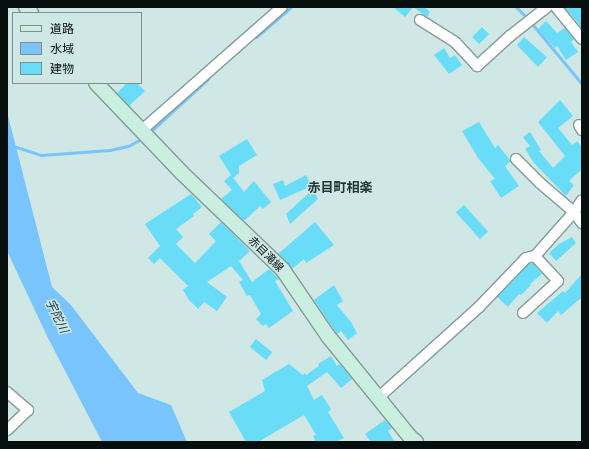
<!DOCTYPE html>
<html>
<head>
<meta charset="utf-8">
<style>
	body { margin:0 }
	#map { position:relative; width:589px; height:449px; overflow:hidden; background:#cfe7e5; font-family:"Titillium Web","Noto Sans JP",sans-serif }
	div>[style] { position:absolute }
	.water>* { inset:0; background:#79c4fd }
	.stream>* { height:3px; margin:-1.5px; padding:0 1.5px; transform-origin:1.5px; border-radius:1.5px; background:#79c4fd }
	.building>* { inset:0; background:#69dcf8; transform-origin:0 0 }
	.roads { filter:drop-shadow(1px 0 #859c9a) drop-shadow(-1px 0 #859c9a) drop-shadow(0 1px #859c9a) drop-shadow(0 -1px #859c9a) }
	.minor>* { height:10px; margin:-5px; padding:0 5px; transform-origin:5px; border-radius:5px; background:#fff }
	.secondary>* { height:14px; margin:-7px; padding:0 7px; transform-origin:7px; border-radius:7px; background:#caeee0 }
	span { translate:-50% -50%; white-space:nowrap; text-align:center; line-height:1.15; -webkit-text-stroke:3px #cfe7e5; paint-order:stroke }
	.street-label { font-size:11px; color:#070f0e }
	.water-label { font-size:12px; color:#103047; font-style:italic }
	.quarter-label { font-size:13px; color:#223634; font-weight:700 }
	.frame { position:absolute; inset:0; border:8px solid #070f0e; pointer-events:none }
	.legend { position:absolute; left:12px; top:12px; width:130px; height:72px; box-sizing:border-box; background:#cfe7e5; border:1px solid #7f918f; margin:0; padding:5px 7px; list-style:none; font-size:12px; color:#070f0e }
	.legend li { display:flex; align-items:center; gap:8px; height:20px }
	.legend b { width:20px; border:1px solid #7f918f }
</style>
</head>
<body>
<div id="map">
	<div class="water">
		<div style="clip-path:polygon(7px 112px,52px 287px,71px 305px,138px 393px,171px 405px,187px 442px,102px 442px,48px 338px,7px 251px)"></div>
	</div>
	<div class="stream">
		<div style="left:516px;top:7px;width:11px;rotate:45deg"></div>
		<div style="left:533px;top:25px;width:77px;rotate:50.3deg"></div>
		<div style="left:256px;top:37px;width:46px;rotate:-40.6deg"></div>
		<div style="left:149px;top:133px;width:80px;rotate:-42.5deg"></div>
		<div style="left:7px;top:144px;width:36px;rotate:18deg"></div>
		<div style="left:41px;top:155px;width:69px;rotate:-4.1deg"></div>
		<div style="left:110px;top:150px;width:18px;rotate:-13deg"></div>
		<div style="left:128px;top:146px;width:17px;rotate:-28deg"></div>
	</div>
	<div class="building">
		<div style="clip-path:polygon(393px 7px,425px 7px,430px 12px,427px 17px,413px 7px,405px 17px)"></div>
		<div style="clip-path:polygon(564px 7px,582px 7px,582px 29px,575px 19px)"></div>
		<div style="clip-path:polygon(546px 21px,557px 33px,565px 28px,574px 39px,571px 42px,578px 52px,566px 60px,557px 46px,555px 48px,538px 29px)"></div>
		<div style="left:482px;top:27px;width:10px;height:14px;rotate:45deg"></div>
		<div style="clip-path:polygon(524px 37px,547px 57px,538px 67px,517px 45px)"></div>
		<div style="clip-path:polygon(444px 48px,450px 58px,455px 55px,462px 65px,449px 74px,434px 55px)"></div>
		<div style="clip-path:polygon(127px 83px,137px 83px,145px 91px,129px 106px,117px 93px)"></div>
		<div style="clip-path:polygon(560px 100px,573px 116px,558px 128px,572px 145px,577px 141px,582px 147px,582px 169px,569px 181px,574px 185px,566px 196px,534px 163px,525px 149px,530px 146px,523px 137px,530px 132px,541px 150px,539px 151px,553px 168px,565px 156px,538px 122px)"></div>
		<div style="clip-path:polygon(479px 122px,495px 148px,498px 145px,510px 160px,510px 162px,505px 166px,519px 186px,501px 198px,490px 181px,495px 179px,478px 158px,462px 131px)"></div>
		<div style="clip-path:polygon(247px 139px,257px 155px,239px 166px,239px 173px,233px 178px,219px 156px)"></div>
		<div style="clip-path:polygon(231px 175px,244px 192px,254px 181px,271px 202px,263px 209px,260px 206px,244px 221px,221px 199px,232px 190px,224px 181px)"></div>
		<div style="clip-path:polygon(306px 175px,312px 186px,280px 200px,273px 184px,283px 180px,285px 186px)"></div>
		<div style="clip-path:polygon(313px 189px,318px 199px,290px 224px,286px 214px)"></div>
		<div style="clip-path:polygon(191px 194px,202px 207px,193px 214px,194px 216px,176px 229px,183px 237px,176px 244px,195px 263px,216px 241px,209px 234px,221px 222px,250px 251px,239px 261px,252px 282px,269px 269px,279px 279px,275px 281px,293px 311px,269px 328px,266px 324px,263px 326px,256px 319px,261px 314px,250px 295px,247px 296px,239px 282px,243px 280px,231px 266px,207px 282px,227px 297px,217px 311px,204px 302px,198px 309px,189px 300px,183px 290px,188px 286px,160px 258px,154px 264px,148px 258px,160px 246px,145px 224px)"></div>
		<div style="left:464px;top:205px;width:36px;height:11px;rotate:48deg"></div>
		<div style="clip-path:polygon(315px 222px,334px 245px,306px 263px,304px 259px,292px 269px,278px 254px)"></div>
		<div style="clip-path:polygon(572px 237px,576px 243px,556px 261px,549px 253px,559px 244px)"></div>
		<div style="clip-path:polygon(533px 263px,542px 274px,530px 284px,531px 285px,521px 295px,519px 294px,508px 307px,497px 297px,529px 264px)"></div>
		<div style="clip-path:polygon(582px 274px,582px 297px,561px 315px,558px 311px,547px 323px,537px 313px,563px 291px,565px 293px)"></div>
		<div style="clip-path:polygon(334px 285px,343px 301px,337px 305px,351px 322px,357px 333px,348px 340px,341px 331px,337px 334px,314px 300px)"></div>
		<div style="left:256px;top:339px;width:21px;height:10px;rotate:39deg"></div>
		<div style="clip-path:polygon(331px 356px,337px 366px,340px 364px,352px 379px,341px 388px,327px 372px,307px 386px,314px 400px,322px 395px,331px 409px,328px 412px,344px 438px,335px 442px,316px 442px,313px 436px,316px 435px,304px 415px,258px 442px,246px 442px,229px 412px,265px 391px,262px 380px,289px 364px,303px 375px,305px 373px,306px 375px,319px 366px,318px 364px)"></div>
		<div style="clip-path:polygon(385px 420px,392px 428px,388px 431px,395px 442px,371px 442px,365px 434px)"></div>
	</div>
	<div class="roads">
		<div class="minor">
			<div style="left:556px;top:7px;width:41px;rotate:50.9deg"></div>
			<div style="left:420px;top:20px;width:41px;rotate:32.2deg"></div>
			<div style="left:455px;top:42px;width:33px;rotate:47deg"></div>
			<div style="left:477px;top:66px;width:45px;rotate:-42.3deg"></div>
			<div style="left:510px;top:36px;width:47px;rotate:-38.1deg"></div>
			<div style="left:579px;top:125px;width:6px;rotate:59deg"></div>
			<div style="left:142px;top:130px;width:186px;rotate:-41.3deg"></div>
			<div style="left:516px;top:159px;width:34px;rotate:45deg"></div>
			<div style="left:540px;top:183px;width:45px;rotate:40.5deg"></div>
			<div style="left:574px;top:212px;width:14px;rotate:54deg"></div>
			<div style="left:523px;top:313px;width:47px;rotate:-42.4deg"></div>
			<div style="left:558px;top:281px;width:34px;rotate:-133deg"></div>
			<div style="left:7px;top:392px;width:28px;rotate:41deg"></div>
			<div style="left:28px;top:410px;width:29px;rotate:136deg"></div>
			<div style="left:379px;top:397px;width:135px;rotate:-42deg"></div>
			<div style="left:479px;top:307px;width:68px;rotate:-46.2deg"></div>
			<div style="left:526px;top:258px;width:9px;rotate:-13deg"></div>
			<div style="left:535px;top:256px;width:59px;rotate:-48.4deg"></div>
			<div style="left:574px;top:212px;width:14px;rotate:-56deg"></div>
		</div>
		<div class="secondary">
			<div style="left:26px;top:7px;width:8px;rotate:50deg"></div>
			<div style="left:96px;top:83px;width:124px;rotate:46.3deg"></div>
			<div style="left:182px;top:173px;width:140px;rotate:43.8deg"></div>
			<div style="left:283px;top:270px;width:80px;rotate:55.7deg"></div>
			<div style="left:328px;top:336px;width:130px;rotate:50.9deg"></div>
			<div style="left:410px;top:437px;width:8px;rotate:40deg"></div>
		</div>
	</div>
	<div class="street-label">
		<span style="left:266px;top:254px;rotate:45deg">赤目滝線</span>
	</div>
	<div class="water-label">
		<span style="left:57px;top:316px;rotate:64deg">宇陀川</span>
	</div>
	<div class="quarter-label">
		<span style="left:340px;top:187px">赤目町相楽</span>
	</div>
	<div class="frame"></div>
	<ul class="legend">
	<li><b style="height:5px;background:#caeee0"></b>道路</li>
	<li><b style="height:11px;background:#79c4fd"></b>水域</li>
	<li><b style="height:11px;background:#69dcf8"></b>建物</li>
	</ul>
</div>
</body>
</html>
